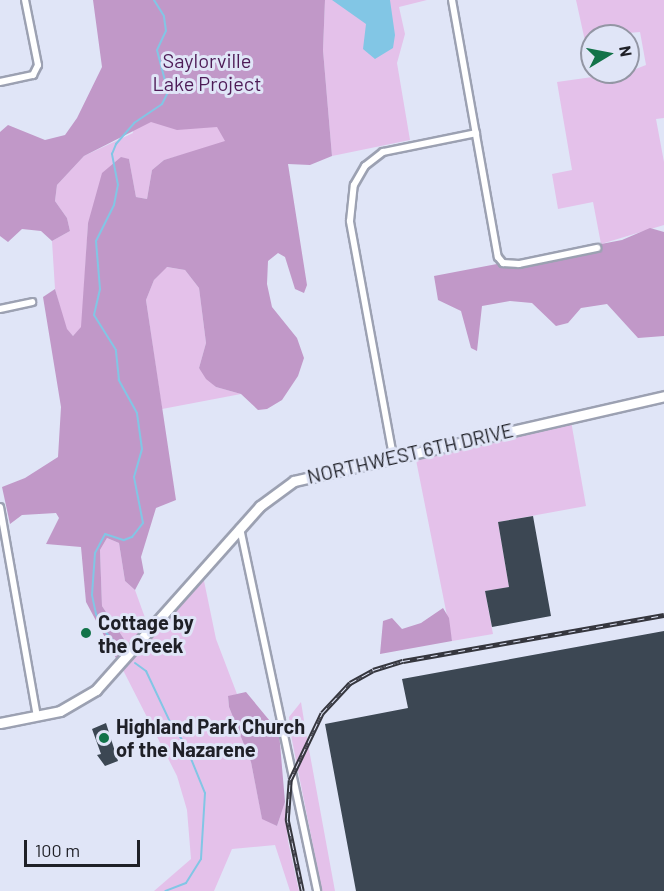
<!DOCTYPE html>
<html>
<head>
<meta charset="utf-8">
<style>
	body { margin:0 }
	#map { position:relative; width:664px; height:891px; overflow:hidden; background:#e0e5f7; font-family:Barlow,sans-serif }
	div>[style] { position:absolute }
	.green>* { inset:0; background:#e4c1ea }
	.forest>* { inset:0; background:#c198c8 }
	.water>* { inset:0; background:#82c6e5 }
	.stream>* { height:2px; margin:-1px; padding:0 1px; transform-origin:1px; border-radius:1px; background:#82c6e5 }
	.building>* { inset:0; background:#3c4753 }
	.roads { filter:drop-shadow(2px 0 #9ca1b2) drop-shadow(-2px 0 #9ca1b2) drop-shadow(0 2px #9ca1b2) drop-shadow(0 -2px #9ca1b2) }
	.street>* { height:6px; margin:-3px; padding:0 3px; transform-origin:3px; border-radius:3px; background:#fff }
	.secondary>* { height:9px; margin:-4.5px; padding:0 4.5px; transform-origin:4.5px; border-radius:4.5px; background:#fff }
	.rail>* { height:4.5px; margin-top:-2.25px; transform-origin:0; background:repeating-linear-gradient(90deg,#e0e5f7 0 7px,#35363e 0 14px); box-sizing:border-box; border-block:2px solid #35363e }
	.dots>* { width:16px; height:16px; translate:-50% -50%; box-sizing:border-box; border:3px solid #e0e5f7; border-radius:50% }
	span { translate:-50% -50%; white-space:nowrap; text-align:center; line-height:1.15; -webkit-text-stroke:6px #e0e5f7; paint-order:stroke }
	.park-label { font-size:20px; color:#4d1b56 }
	.street-label { font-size:20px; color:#1f2027 }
	.poi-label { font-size:20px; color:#1f2027; font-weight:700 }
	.left { translate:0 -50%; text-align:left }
	.north { position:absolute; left:580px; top:24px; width:60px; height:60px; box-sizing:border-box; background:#e0e5f7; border:2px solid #9396a4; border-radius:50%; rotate:80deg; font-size:16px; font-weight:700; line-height:24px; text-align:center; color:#1f2027 }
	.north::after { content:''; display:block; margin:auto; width:21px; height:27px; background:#127349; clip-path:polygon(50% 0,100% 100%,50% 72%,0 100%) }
	.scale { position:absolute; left:24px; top:840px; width:116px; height:27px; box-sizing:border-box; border:3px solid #1f2027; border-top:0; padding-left:8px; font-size:18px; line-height:21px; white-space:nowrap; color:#1f2027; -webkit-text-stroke:4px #e0e5f7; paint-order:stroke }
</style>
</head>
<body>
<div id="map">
	<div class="green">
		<div style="clip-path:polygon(122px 0,328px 156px,185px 154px,164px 160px,152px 170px,147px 199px,136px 197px,129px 159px,88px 223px,82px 327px,73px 336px,66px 329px,55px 289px,52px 241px,70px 231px,67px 218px,55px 201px,57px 185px,84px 156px,133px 133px)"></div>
		<div style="clip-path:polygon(325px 0,427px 0,399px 7px,405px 34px,397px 63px,410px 140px,332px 156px,323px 50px)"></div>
		<div style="clip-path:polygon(576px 0,664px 0,664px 118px,656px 119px,664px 162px,664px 225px,601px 244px,593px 202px,558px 209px,552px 174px,572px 170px,557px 82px,628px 72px,646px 65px,640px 32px,592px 36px,592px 40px,585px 41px)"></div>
		<div style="clip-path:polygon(166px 267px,185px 270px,199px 288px,206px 343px,199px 368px,216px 387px,241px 394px,162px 409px,146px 300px,154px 280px)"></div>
		<div style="clip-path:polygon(571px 421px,586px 506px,498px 522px,509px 587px,485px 591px,493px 634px,452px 641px,415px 455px)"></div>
		<div style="clip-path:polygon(107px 538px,119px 543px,125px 581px,135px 590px,148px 626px,130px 648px,102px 606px,100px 550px)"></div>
		<div style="clip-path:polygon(203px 576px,216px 639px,237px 694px,228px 697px,229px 707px,251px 762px,262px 818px,277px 826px,285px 802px,288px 841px,299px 891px,290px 891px,275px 845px,232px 849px,214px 891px,154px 891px,191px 859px,187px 810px,177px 776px,123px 670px)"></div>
		<div style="clip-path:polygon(301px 702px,306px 733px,335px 891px,322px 891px,290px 730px,289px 717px)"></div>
	</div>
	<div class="forest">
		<div style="clip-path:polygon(93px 0,325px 0,323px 50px,332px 156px,310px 165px,288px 164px,307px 285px,304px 293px,295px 289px,285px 257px,278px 253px,268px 261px,267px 284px,272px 307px,297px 338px,304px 358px,298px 376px,282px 400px,267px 409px,258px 410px,241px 394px,216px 387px,206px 379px,199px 368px,206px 343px,199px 288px,185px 270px,167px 267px,154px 280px,146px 300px,176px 500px,156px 508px,141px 557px,144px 573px,135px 590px,125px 581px,119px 543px,107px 538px,100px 550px,102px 606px,130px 648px,117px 660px,86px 602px,81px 547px,46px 544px,59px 518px,56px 513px,22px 515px,10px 524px,2px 487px,25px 478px,58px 457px,61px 407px,43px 297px,55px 289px,67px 329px,73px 336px,81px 327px,88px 223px,102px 173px,121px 157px,129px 159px,136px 197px,147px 199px,152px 170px,164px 160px,225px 141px,217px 127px,177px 130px,151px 122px,84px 156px,57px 185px,55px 201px,67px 218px,70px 231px,52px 241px,41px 231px,22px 229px,8px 242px,0 236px,0 132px,8px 125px,45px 140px,65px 135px,77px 118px,102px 67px)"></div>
		<div style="clip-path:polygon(650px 228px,664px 232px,664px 336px,638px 338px,607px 304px,581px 308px,568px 323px,556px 326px,532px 303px,510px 301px,482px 306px,477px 351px,471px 348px,461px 311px,438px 300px,434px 276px,622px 240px)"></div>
		<div style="clip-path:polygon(443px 608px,449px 618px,452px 641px,380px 654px,383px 621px,392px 618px,402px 629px,421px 623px)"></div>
		<div style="clip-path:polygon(246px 692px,279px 732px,285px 802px,277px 826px,262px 819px,251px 762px,229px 707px,228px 696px)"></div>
	</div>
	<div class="water">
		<div style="clip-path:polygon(390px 0,395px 35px,393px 48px,375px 59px,363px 49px,366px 24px,332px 0)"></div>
	</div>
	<div class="stream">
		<div style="left:123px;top:652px;width:28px;rotate:-131deg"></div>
		<div style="left:105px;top:631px;width:19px;rotate:-118deg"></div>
		<div style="left:96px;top:614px;width:19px;rotate:-102deg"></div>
		<div style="left:92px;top:595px;width:42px;rotate:-85.9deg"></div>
		<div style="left:95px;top:553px;width:21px;rotate:-62deg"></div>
		<div style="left:105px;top:534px;width:20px;rotate:18deg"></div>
		<div style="left:124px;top:540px;width:9px;rotate:-21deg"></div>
		<div style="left:132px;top:537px;width:18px;rotate:-52deg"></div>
		<div style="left:143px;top:523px;width:47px;rotate:-101.1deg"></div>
		<div style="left:134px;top:477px;width:29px;rotate:-74deg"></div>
		<div style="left:142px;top:449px;width:36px;rotate:-98deg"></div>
		<div style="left:137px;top:413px;width:38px;rotate:-119deg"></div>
		<div style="left:119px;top:380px;width:30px;rotate:-96deg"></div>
		<div style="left:116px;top:350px;width:41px;rotate:-122.2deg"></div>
		<div style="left:94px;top:315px;width:27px;rotate:-77deg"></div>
		<div style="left:100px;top:289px;width:48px;rotate:-94.8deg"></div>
		<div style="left:96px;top:241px;width:40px;rotate:-63.4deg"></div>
		<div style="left:114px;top:205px;width:20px;rotate:-79deg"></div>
		<div style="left:118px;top:185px;width:32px;rotate:-101deg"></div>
		<div style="left:112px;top:154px;width:11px;rotate:-68deg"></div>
		<div style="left:116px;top:144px;width:28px;rotate:-49deg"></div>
		<div style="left:134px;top:123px;width:34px;rotate:-34deg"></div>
		<div style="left:162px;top:104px;width:13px;rotate:-63deg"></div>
		<div style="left:168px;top:92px;width:43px;rotate:-104.7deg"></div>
		<div style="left:157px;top:50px;width:21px;rotate:-65deg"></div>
		<div style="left:166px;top:31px;width:15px;rotate:-98deg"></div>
		<div style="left:164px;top:16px;width:19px;rotate:-122deg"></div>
		<div style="left:135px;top:663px;width:14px;rotate:36deg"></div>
		<div style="left:146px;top:671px;width:59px;rotate:64.7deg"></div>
		<div style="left:171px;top:724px;width:24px;rotate:55deg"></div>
		<div style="left:185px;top:744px;width:53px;rotate:67.8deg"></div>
		<div style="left:205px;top:793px;width:66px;rotate:93.5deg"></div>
		<div style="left:201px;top:859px;width:28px;rotate:122deg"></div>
		<div style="left:186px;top:883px;width:22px;rotate:159deg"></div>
	</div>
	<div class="building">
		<div style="clip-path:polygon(533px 516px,551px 616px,492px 627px,485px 591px,509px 587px,498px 522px)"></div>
		<div style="clip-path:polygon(664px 631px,664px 891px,356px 891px,325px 724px,408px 708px,402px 679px)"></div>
		<div style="clip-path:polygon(106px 723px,118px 761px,105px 766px,97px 755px,101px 754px,92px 729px)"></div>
	</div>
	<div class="roads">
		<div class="street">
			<div style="left:452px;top:0;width:261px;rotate:79.9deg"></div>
			<div style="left:498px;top:257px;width:8px;rotate:50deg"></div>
			<div style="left:503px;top:263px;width:16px;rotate:4deg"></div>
			<div style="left:519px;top:264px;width:80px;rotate:-11.6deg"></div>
			<div style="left:0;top:82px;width:34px;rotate:-12deg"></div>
			<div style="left:33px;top:75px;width:11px;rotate:-63deg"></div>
			<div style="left:38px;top:65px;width:66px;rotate:-101.3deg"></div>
			<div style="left:0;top:309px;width:33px;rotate:-12deg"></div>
			<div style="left:393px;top:456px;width:239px;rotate:-100.4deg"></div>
			<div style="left:350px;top:221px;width:36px;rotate:-84deg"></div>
			<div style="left:354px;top:185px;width:22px;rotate:-60deg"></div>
			<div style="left:365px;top:166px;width:23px;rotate:-38deg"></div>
			<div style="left:383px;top:152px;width:95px;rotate:-11.5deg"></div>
			<div style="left:0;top:507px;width:213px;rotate:80deg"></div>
			<div style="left:240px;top:528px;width:371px;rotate:78deg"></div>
		</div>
		<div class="secondary">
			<div style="left:0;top:723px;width:61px;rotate:-11.3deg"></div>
			<div style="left:60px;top:711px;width:42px;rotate:-30.3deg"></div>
			<div style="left:96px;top:690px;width:246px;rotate:-48.3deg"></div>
			<div style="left:260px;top:506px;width:42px;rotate:-36.3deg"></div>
			<div style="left:294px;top:481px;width:380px;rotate:-12.9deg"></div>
		</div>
	</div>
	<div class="rail">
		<div style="left:302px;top:891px;width:73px;rotate:-101.9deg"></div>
		<div style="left:287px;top:820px;width:40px;rotate:-85.7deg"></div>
		<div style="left:290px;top:780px;width:74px;rotate:-64.5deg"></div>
		<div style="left:322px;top:713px;width:41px;rotate:-47deg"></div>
		<div style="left:350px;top:683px;width:26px;rotate:-29deg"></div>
		<div style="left:373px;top:670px;width:31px;rotate:-17deg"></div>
		<div style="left:403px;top:661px;width:265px;rotate:-10deg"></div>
	</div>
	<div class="dots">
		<div style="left:86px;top:633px;background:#127349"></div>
		<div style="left:104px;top:738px;background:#127349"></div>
	</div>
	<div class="park-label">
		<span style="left:207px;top:72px">Saylorville<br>Lake Project</span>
	</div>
	<div class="street-label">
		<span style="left:410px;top:453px;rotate:-13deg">NORTHWEST 6TH DRIVE</span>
	</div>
	<div class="poi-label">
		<span class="left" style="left:98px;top:634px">Cottage by<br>the Creek</span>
		<span class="left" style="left:116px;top:738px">Highland Park Church<br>of the Nazarene</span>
	</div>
	<div class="north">N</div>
	<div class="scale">100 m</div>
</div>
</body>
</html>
